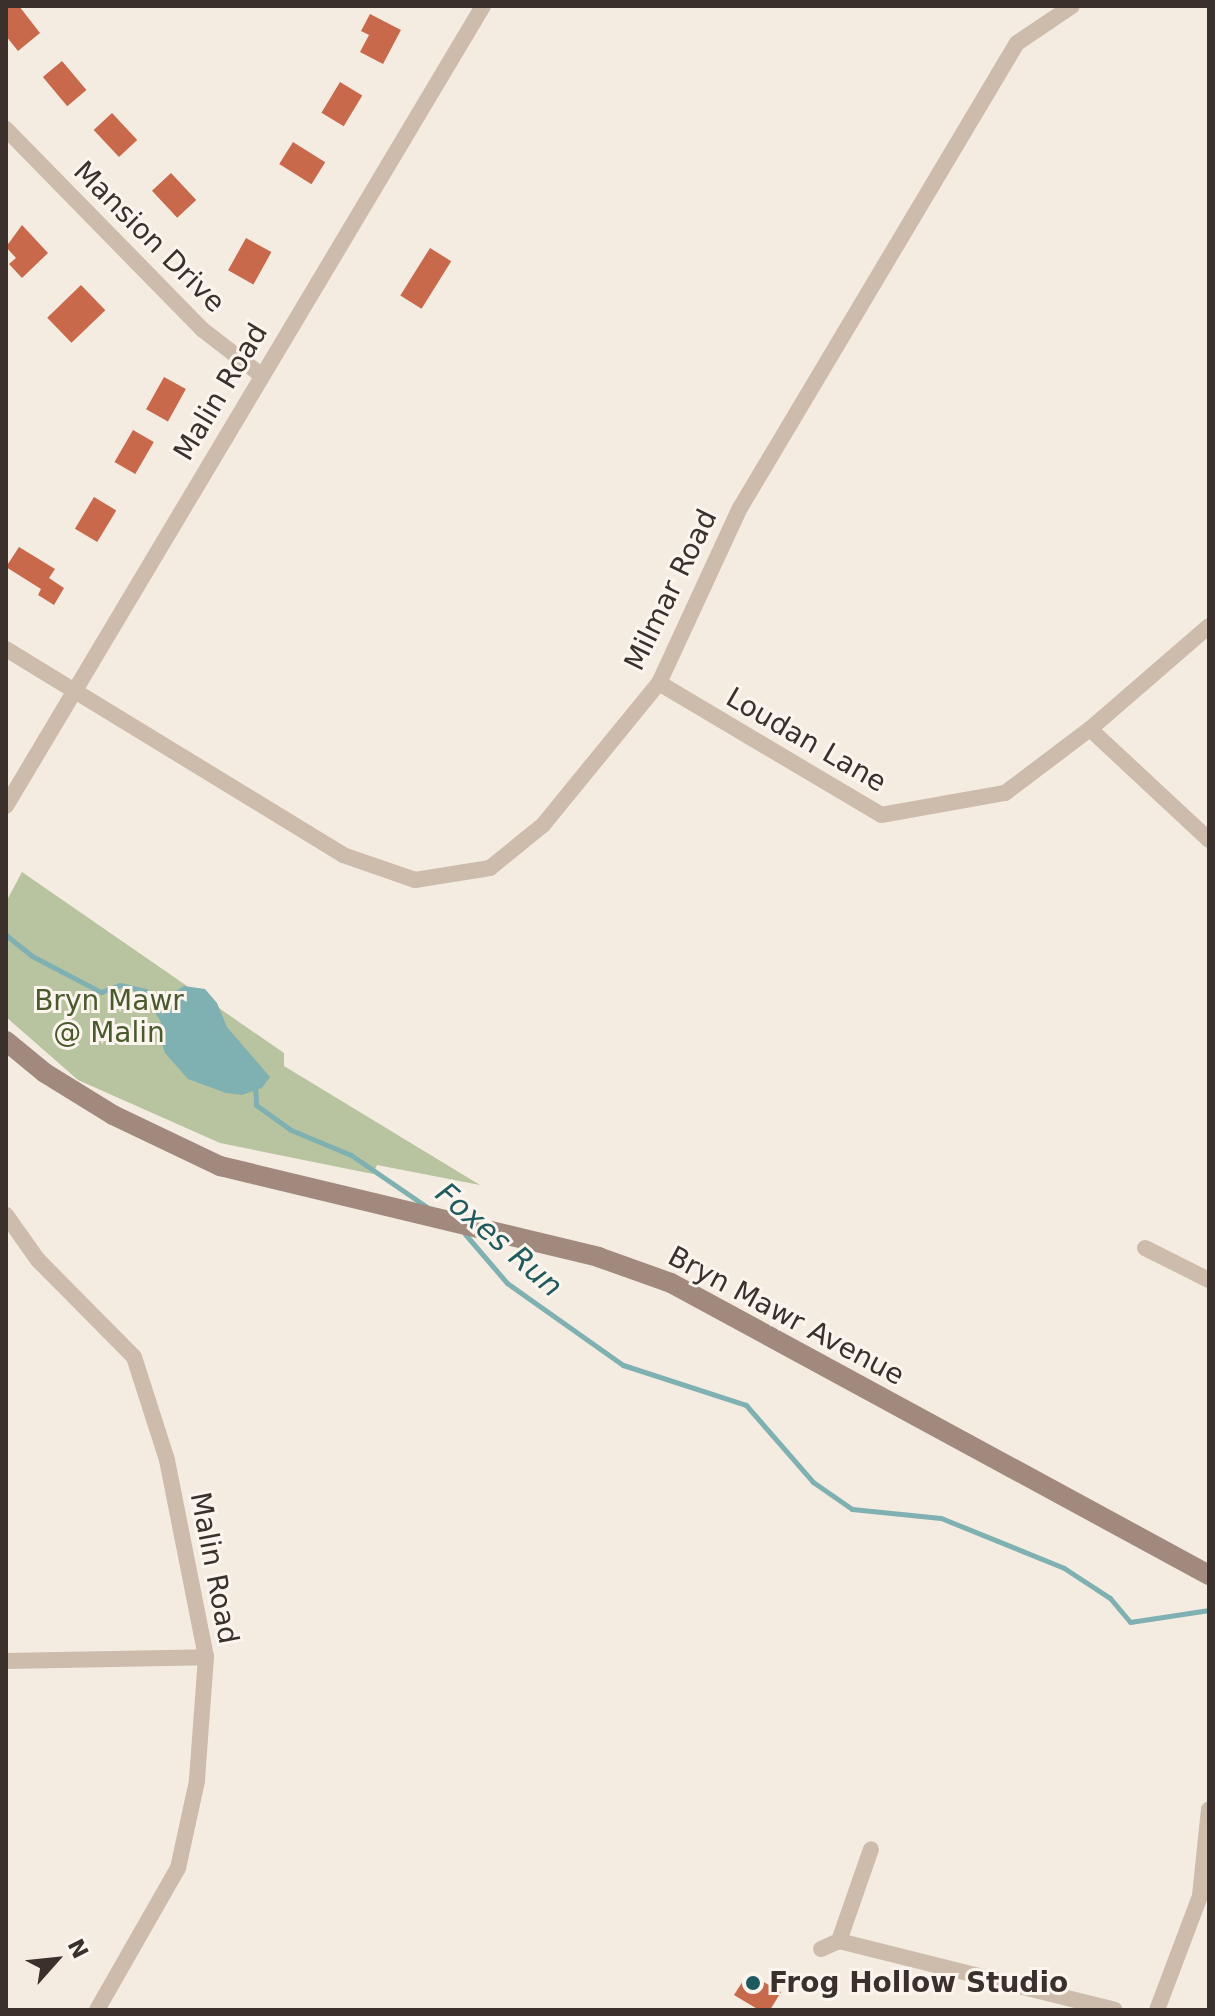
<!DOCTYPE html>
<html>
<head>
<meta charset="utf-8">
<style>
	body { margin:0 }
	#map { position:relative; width:1215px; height:2016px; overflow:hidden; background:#f4ebe1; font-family:"DejaVu Sans",sans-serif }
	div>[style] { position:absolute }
	.green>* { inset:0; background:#b8c4a0 }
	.water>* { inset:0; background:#7fb0b2 }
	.stream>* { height:5px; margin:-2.5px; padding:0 2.5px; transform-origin:2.5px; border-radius:2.5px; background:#7fb0b2 }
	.building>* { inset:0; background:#c8694b; transform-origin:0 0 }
	.street>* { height:16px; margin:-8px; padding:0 8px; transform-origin:8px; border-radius:8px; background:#cdbbac }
	.secondary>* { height:20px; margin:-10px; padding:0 10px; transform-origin:10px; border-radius:10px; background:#a18a7d }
	.dots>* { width:22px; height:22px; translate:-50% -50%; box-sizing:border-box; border:4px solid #fbf5ee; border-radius:50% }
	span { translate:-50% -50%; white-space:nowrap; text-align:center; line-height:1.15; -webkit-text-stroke:6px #fbf5ee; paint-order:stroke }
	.street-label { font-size:28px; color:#3b302b }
	.park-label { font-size:28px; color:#4a5a2e }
	.poi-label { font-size:28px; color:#3b302b; font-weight:700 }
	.left { translate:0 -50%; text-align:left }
	.water-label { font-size:30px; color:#1f5a5e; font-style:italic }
	.frame { position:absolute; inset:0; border:8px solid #3b302b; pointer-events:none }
	.north { position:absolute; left:16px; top:1920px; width:80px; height:80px; -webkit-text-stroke:6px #fbf5ee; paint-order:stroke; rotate:63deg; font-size:22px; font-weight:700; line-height:32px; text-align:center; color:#3b302b }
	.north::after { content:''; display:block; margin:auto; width:28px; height:36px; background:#3b302b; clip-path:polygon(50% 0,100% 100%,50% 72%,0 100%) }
</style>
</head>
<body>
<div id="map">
	<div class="green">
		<div style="clip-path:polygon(22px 872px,284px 1053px,284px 1066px,480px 1185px,377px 1165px,373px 1174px,220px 1143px,78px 1080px,6px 1017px,6px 902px)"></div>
	</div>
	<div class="water">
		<div style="clip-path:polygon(184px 986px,205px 989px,217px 1003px,227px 1027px,270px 1077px,262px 1088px,242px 1095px,226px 1093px,188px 1079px,165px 1053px,158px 1033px,167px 997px)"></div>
	</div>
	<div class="stream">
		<div style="left:6px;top:935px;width:33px;rotate:39deg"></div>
		<div style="left:32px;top:956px;width:78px;rotate:27.6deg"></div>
		<div style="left:101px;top:992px;width:20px;rotate:-20deg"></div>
		<div style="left:120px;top:985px;width:26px;rotate:13deg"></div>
		<div style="left:145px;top:991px;width:37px;rotate:59deg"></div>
		<div style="left:255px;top:1084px;width:21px;rotate:87deg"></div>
		<div style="left:256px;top:1105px;width:43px;rotate:35.5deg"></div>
		<div style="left:291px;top:1130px;width:65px;rotate:22.6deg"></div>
		<div style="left:351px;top:1155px;width:92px;rotate:34.4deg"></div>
		<div style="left:465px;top:1234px;width:65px;rotate:49.4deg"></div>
		<div style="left:507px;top:1283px;width:142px;rotate:35.3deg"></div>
		<div style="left:623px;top:1365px;width:129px;rotate:18deg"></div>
		<div style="left:746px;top:1405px;width:102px;rotate:49deg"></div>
		<div style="left:813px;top:1482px;width:47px;rotate:34.7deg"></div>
		<div style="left:852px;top:1509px;width:89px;rotate:5.8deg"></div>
		<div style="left:941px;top:1518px;width:133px;rotate:22.1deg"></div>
		<div style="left:1064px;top:1568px;width:55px;rotate:33.1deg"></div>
		<div style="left:1110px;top:1598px;width:31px;rotate:50deg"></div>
		<div style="left:1130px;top:1622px;width:80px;rotate:-8.6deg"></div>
	</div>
	<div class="building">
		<div style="clip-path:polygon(6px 6px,19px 6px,40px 33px,18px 51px,6px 36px)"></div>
		<div style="clip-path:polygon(370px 14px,401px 30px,383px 64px,360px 52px,369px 35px,361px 31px)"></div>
		<div style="left:62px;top:61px;width:38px;height:25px;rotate:50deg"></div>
		<div style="left:340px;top:82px;width:26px;height:36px;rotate:31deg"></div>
		<div style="left:112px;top:113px;width:37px;height:25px;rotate:47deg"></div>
		<div style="left:293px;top:142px;width:38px;height:26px;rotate:32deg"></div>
		<div style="left:171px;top:173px;width:37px;height:26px;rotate:47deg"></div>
		<div style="clip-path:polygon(22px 225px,48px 253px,22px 278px,9px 264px,16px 258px,6px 247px)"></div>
		<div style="left:246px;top:238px;width:29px;height:37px;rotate:29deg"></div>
		<div style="left:430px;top:248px;width:25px;height:56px;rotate:32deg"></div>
		<div style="left:81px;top:285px;width:35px;height:47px;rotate:46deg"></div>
		<div style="left:164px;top:377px;width:25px;height:37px;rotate:29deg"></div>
		<div style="left:133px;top:430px;width:24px;height:37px;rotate:30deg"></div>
		<div style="left:94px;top:497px;width:26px;height:37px;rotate:31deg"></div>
		<div style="clip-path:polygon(19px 547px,55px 569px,49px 578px,64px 588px,54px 605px,38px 595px,41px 589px,6px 567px)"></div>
		<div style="clip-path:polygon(748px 1973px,781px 1992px,770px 2010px,759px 2010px,734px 1995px)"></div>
	</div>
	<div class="street">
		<div style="left:6px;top:129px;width:281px;rotate:45.6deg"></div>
		<div style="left:203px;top:330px;width:73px;rotate:37.8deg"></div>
		<div style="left:6px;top:649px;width:395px;rotate:31.4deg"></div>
		<div style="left:343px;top:855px;width:76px;rotate:19.1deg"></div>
		<div style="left:415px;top:880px;width:76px;rotate:-9.1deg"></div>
		<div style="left:490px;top:868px;width:68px;rotate:-39.1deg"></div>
		<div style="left:543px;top:825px;width:183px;rotate:-50.8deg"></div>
		<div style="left:659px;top:683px;width:193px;rotate:-65.2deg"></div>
		<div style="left:740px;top:508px;width:541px;rotate:-59.22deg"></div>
		<div style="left:1017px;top:43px;width:66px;rotate:-33.9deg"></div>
		<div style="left:659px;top:683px;width:258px;rotate:30.7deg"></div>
		<div style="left:881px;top:815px;width:126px;rotate:-10.1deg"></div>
		<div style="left:1005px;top:793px;width:106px;rotate:-37deg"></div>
		<div style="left:1090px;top:729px;width:157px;rotate:-40.9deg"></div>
		<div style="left:1090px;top:729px;width:163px;rotate:43deg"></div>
		<div style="left:6px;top:806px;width:931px;rotate:-59.19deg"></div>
		<div style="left:6px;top:1215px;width:55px;rotate:54.6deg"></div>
		<div style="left:38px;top:1260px;width:136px;rotate:45.3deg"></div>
		<div style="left:134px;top:1357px;width:108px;rotate:72.2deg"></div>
		<div style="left:167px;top:1460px;width:201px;rotate:78.8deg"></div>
		<div style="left:206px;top:1657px;width:124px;rotate:94.2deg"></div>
		<div style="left:197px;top:1781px;width:89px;rotate:102.3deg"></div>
		<div style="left:178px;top:1868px;width:163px;rotate:119.7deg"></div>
		<div style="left:1145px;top:1248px;width:72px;rotate:26.6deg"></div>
		<div style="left:6px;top:1661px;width:200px;rotate:-1.1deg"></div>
		<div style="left:839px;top:1941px;width:97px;rotate:-70.8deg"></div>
		<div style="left:821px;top:1949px;width:20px;rotate:-24deg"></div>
		<div style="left:839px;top:1941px;width:284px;rotate:14deg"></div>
		<div style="left:1157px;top:2010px;width:122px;rotate:-69.3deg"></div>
		<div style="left:1200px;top:1896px;width:87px;rotate:-84.1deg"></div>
	</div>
	<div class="secondary">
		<div style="left:6px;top:1041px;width:50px;rotate:39.4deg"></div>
		<div style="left:45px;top:1073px;width:80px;rotate:31.7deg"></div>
		<div style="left:113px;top:1115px;width:119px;rotate:25.5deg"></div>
		<div style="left:220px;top:1166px;width:389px;rotate:13.5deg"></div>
		<div style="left:598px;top:1257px;width:77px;rotate:19.6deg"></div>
		<div style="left:671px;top:1283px;width:612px;rotate:28.49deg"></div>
	</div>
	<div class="dots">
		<div style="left:753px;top:1983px;background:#1f5a5e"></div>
	</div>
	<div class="street-label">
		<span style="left:149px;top:237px;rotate:45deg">Mansion Drive</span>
		<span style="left:221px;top:392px;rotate:-59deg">Malin Road</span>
		<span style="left:671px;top:590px;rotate:-64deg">Milmar Road</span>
		<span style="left:806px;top:740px;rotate:30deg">Loudan Lane</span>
		<span style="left:786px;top:1316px;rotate:28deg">Bryn Mawr Avenue</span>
		<span style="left:214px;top:1568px;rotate:79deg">Malin Road</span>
	</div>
	<div class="park-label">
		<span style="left:109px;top:1017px">Bryn Mawr<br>@ Malin</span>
	</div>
	<div class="poi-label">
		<span class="left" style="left:769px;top:1983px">Frog Hollow Studio</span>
	</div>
	<div class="water-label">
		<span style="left:499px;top:1240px;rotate:41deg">Foxes Run</span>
	</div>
	<div class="frame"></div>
	<div class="north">N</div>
</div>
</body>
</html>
